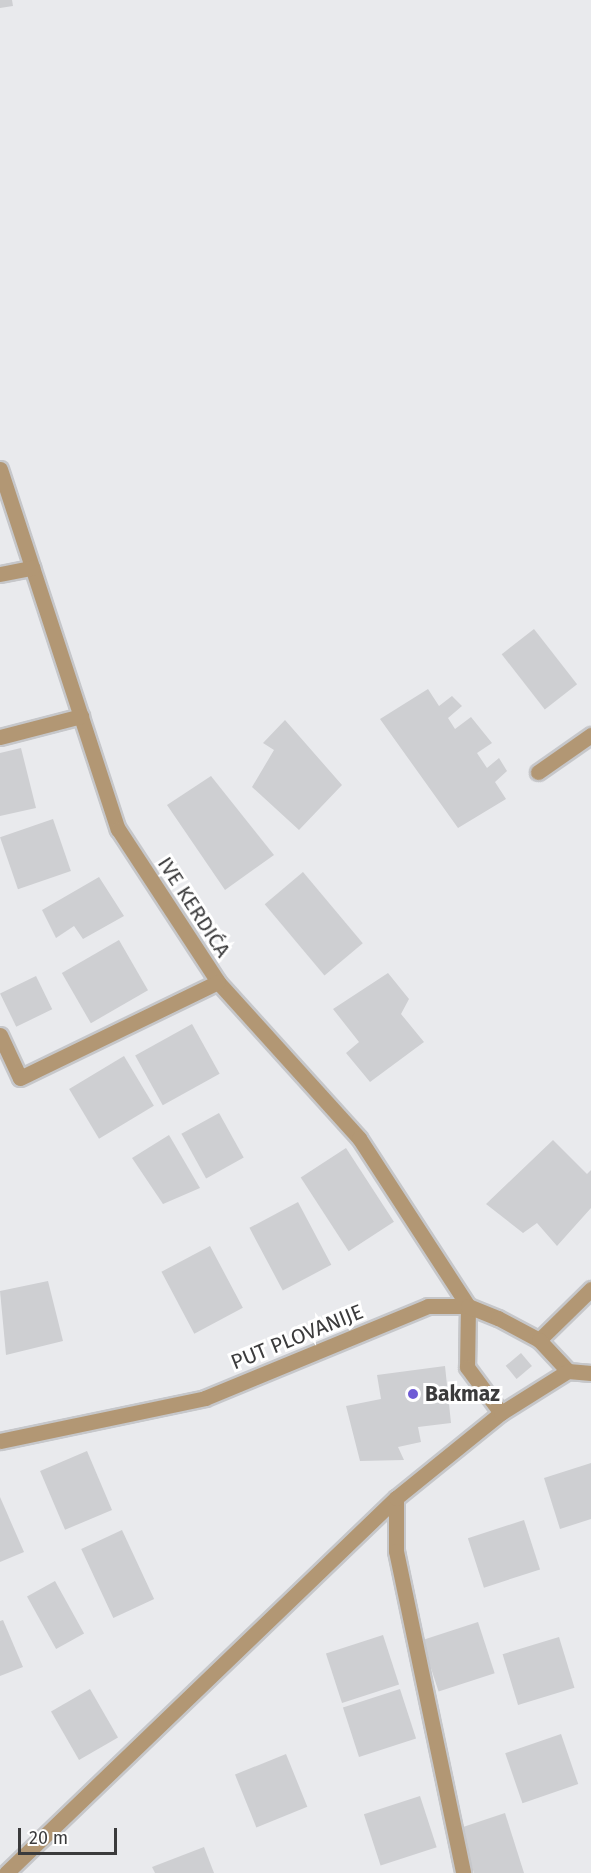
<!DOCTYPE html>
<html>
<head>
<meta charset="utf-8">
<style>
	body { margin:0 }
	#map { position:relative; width:591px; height:1873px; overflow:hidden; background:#e9eaed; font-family:"Fira Sans",sans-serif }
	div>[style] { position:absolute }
	.building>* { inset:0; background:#cecfd2; transform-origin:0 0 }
	.roads { filter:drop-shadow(2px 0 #c6c7ca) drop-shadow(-2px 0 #c6c7ca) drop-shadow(0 2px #c6c7ca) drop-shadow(0 -2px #c6c7ca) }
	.minor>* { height:15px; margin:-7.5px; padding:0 7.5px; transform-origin:7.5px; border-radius:7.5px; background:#b29774 }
	.dots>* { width:16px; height:16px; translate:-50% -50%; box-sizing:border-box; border:3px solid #fff; border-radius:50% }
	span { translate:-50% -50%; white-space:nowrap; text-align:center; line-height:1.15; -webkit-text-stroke:6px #fff; paint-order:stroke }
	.street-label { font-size:21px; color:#3b3b3c }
	.poi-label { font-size:21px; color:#3b3b3c; font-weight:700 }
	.left { translate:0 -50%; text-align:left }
	.scale { position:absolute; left:18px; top:1828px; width:99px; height:27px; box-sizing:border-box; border:3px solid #3b3b3c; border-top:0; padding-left:8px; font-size:18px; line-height:21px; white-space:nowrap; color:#3b3b3c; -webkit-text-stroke:4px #fff; paint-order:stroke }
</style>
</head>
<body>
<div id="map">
	<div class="building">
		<div style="clip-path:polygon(0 0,12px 0,13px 6px,0 8px)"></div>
		<div style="left:534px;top:629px;width:70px;height:41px;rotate:52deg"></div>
		<div style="clip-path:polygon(428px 689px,439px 706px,452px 696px,462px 706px,448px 718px,455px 729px,471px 717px,492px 743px,477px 753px,487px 768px,499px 758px,507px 771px,495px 782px,506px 799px,458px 828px,380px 719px)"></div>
		<div style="clip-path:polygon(285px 720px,342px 785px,299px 830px,252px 787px,274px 750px,263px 743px)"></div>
		<div style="clip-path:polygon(21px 748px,36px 808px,0 816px,0 753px)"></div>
		<div style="clip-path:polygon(211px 776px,274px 855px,225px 890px,167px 805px)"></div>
		<div style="left:53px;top:819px;width:55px;height:56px;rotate:71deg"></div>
		<div style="left:303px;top:872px;width:93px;height:50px;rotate:50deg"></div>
		<div style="clip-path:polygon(99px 877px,124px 916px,83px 939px,74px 926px,56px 938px,42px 910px)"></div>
		<div style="left:119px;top:940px;width:58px;height:66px;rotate:60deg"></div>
		<div style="clip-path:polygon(388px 973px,409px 999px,401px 1014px,424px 1042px,370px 1082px,346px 1053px,359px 1042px,333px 1009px)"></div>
		<div style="left:36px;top:976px;width:37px;height:40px;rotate:64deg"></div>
		<div style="left:192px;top:1024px;width:57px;height:65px;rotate:61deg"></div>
		<div style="left:124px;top:1056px;width:58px;height:64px;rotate:59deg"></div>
		<div style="left:219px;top:1113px;width:51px;height:43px;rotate:61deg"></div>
		<div style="clip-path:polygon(169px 1135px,200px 1188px,163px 1204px,132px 1158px)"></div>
		<div style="clip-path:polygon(553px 1140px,587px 1174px,591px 1170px,591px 1208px,557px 1246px,537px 1223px,523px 1233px,486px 1204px)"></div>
		<div style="left:346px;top:1148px;width:88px;height:54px;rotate:57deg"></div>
		<div style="left:298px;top:1202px;width:71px;height:55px;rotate:62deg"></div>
		<div style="left:210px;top:1246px;width:70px;height:55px;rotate:62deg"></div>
		<div style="clip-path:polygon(48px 1281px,63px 1341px,6px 1355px,0 1291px)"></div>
		<div style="left:521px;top:1353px;width:17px;height:20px;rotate:50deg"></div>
		<div style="clip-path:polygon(445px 1366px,451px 1423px,418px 1427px,421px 1442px,398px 1447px,404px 1460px,360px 1461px,346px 1406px,381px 1399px,377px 1375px)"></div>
		<div style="left:87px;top:1451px;width:64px;height:51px;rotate:67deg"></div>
		<div style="clip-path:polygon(591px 1463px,591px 1519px,560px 1529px,544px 1478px)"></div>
		<div style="clip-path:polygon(0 1497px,24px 1552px,0 1562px)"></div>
		<div style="left:524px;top:1520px;width:52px;height:59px;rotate:72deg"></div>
		<div style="left:122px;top:1530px;width:76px;height:45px;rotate:65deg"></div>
		<div style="left:55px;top:1581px;width:60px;height:32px;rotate:61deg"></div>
		<div style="clip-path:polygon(3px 1620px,23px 1667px,0 1676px,0 1621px)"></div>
		<div style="left:478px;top:1622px;width:54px;height:59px;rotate:72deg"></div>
		<div style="left:383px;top:1635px;width:52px;height:60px;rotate:72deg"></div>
		<div style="left:559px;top:1637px;width:53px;height:59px;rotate:73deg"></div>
		<div style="left:90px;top:1689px;width:56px;height:45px;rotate:60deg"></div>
		<div style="left:400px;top:1689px;width:52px;height:60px;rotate:72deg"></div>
		<div style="left:561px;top:1734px;width:53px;height:59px;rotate:71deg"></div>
		<div style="left:286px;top:1754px;width:57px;height:55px;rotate:68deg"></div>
		<div style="left:420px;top:1796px;width:54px;height:59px;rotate:72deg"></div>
		<div style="clip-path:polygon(505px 1813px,524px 1873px,474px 1873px,460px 1828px)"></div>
		<div style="clip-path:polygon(204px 1847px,214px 1873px,155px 1873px,152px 1867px)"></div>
	</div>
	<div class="roads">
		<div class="minor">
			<div style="left:0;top:469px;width:379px;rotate:71.9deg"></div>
			<div style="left:118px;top:829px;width:183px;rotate:56.8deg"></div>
			<div style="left:218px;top:982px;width:210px;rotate:47.9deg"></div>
			<div style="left:359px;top:1138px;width:200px;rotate:57deg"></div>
			<div style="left:468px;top:1306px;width:61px;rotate:90.9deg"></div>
			<div style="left:467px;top:1367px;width:57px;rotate:53.5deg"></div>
			<div style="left:0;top:574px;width:33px;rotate:-11deg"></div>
			<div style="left:0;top:737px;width:84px;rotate:-14.5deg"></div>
			<div style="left:538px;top:772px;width:65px;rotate:-34.9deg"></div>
			<div style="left:0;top:1035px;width:47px;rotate:65.1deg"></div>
			<div style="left:20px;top:1078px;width:220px;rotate:-25.9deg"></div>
			<div style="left:539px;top:1340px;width:73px;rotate:-44.4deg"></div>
			<div style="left:0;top:1441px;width:209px;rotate:-11.8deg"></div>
			<div style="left:205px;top:1398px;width:241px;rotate:-22.4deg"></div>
			<div style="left:428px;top:1306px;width:40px"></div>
			<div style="left:468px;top:1306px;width:32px;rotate:22deg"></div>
			<div style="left:498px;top:1318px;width:47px;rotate:28.2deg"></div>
			<div style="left:539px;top:1340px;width:42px;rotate:46.9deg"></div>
			<div style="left:568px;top:1371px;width:23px;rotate:5deg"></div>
			<div style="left:396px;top:1498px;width:53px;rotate:90deg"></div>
			<div style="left:396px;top:1551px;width:329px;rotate:78.2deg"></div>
			<div style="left:6px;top:1873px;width:541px;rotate:-43.88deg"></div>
			<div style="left:396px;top:1498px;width:135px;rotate:-39deg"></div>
			<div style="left:501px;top:1413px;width:79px;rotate:-32.1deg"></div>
		</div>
	</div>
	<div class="dots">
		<div style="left:413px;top:1394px;background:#6f5bd5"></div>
	</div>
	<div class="street-label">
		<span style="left:194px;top:907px;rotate:57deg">IVE KERDIĆA</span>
		<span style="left:297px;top:1337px;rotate:-22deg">PUT PLOVANIJE</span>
	</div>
	<div class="poi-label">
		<span class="left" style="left:425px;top:1394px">Bakmaz</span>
	</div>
	<div class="scale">20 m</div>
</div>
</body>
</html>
